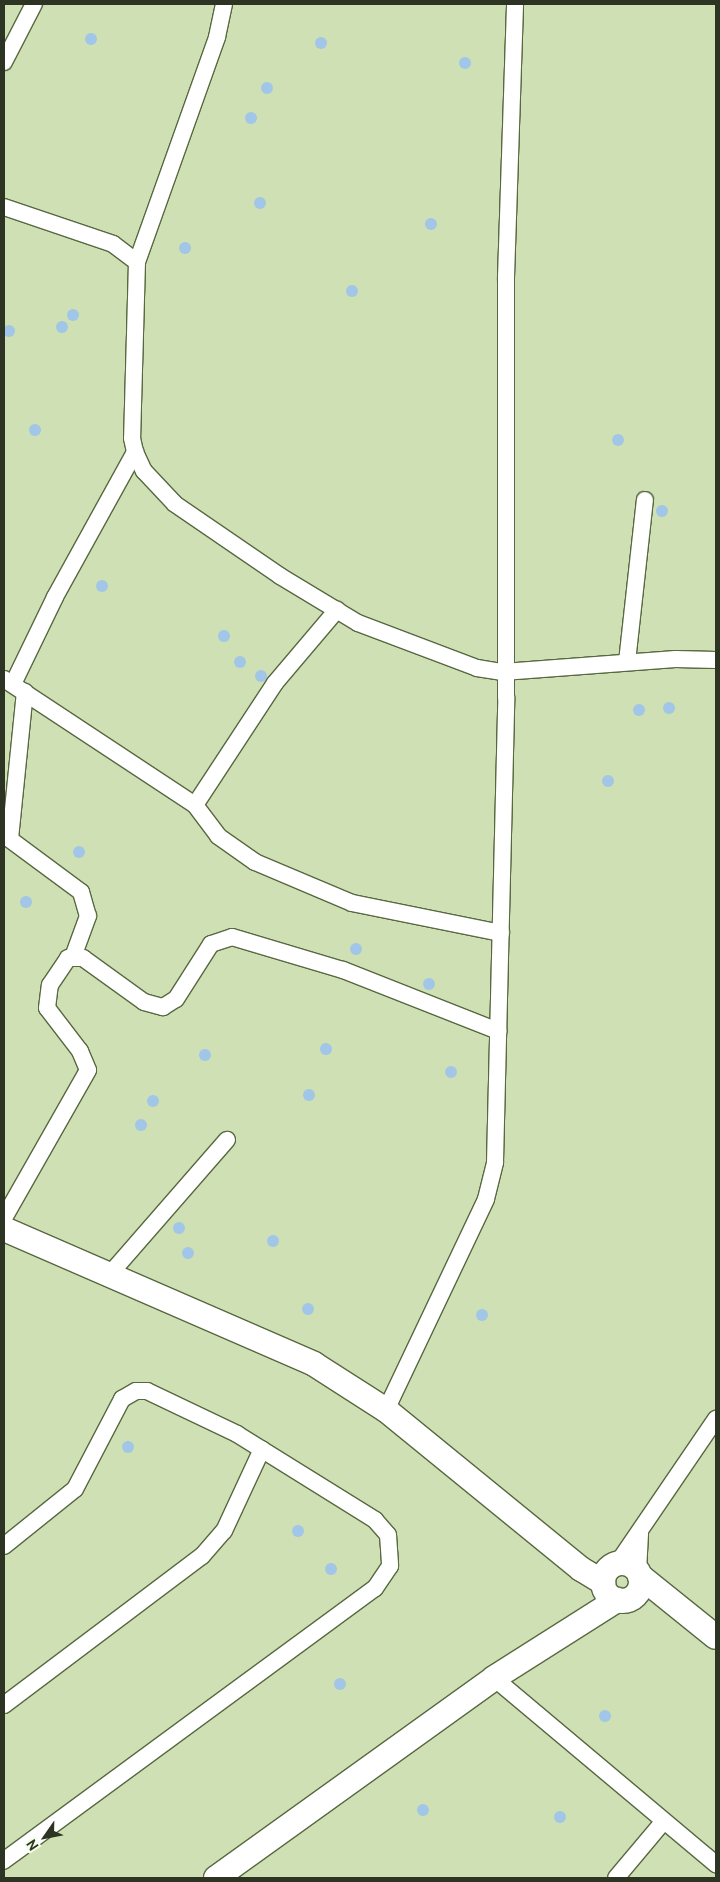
<!DOCTYPE html>
<html>
<head>
<meta charset="utf-8">
<style>
	body { margin:0 }
	#map { position:relative; width:720px; height:1882px; overflow:hidden; background:#cee0b4; font-family:Cabin,sans-serif }
	div>[style] { position:absolute }
	.building>* { inset:0; background:#a1c6e7 }
	.round { border-radius:50% }
	.roads { filter:drop-shadow(1px 0 #586841) drop-shadow(-1px 0 #586841) drop-shadow(0 1px #586841) drop-shadow(0 -1px #586841) }
	.street>* { height:16px; margin:-8px; padding:0 8px; transform-origin:8px; border-radius:8px; background:#fff }
	.secondary>* { height:24px; margin:-12px; padding:0 12px; transform-origin:12px; border-radius:12px; background:#fff }
	.secondary>.ring { margin:-12px; padding:0; box-sizing:content-box; background:none; border:24px solid #fff; border-radius:50% }
	span { translate:-50% -50%; white-space:nowrap; text-align:center; line-height:1.15; -webkit-text-stroke:4px #f4fde7; paint-order:stroke }
	.frame { position:absolute; inset:0; border:5px solid #2d3423; pointer-events:none }
	.north { position:absolute; left:20px; top:1812px; width:50px; height:50px; -webkit-text-stroke:4px #f4fde7; paint-order:stroke; rotate:237deg; font-size:14px; font-weight:700; line-height:20px; text-align:center; color:#2d3423 }
	.north::after { content:''; display:block; margin:auto; width:18px; height:22px; background:#2d3423; clip-path:polygon(50% 0,100% 100%,50% 72%,0 100%) }
</style>
</head>
<body>
<div id="map">
	<div class="building">
		<div class="round" style="left:85px;top:33px;width:12px;height:12px"></div>
		<div class="round" style="left:315px;top:37px;width:12px;height:12px"></div>
		<div class="round" style="left:459px;top:57px;width:12px;height:12px"></div>
		<div class="round" style="left:261px;top:82px;width:12px;height:12px"></div>
		<div class="round" style="left:245px;top:112px;width:12px;height:12px"></div>
		<div class="round" style="left:254px;top:197px;width:12px;height:12px"></div>
		<div class="round" style="left:425px;top:218px;width:12px;height:12px"></div>
		<div class="round" style="left:179px;top:242px;width:12px;height:12px"></div>
		<div class="round" style="left:346px;top:285px;width:12px;height:12px"></div>
		<div class="round" style="left:67px;top:309px;width:12px;height:12px"></div>
		<div class="round" style="left:56px;top:321px;width:12px;height:12px"></div>
		<div class="round" style="left:3px;top:325px;width:12px;height:12px"></div>
		<div class="round" style="left:29px;top:424px;width:12px;height:12px"></div>
		<div class="round" style="left:612px;top:434px;width:12px;height:12px"></div>
		<div class="round" style="left:656px;top:505px;width:12px;height:12px"></div>
		<div class="round" style="left:96px;top:580px;width:12px;height:12px"></div>
		<div class="round" style="left:218px;top:630px;width:12px;height:12px"></div>
		<div class="round" style="left:234px;top:656px;width:12px;height:12px"></div>
		<div class="round" style="left:255px;top:670px;width:12px;height:12px"></div>
		<div class="round" style="left:663px;top:702px;width:12px;height:12px"></div>
		<div class="round" style="left:633px;top:704px;width:12px;height:12px"></div>
		<div class="round" style="left:602px;top:775px;width:12px;height:12px"></div>
		<div class="round" style="left:73px;top:846px;width:12px;height:12px"></div>
		<div class="round" style="left:20px;top:896px;width:12px;height:12px"></div>
		<div class="round" style="left:350px;top:943px;width:12px;height:12px"></div>
		<div class="round" style="left:423px;top:978px;width:12px;height:12px"></div>
		<div class="round" style="left:320px;top:1043px;width:12px;height:12px"></div>
		<div class="round" style="left:199px;top:1049px;width:12px;height:12px"></div>
		<div class="round" style="left:445px;top:1066px;width:12px;height:12px"></div>
		<div class="round" style="left:303px;top:1089px;width:12px;height:12px"></div>
		<div class="round" style="left:147px;top:1095px;width:12px;height:12px"></div>
		<div class="round" style="left:135px;top:1119px;width:12px;height:12px"></div>
		<div class="round" style="left:173px;top:1222px;width:12px;height:12px"></div>
		<div class="round" style="left:267px;top:1235px;width:12px;height:12px"></div>
		<div class="round" style="left:182px;top:1247px;width:12px;height:12px"></div>
		<div class="round" style="left:302px;top:1303px;width:12px;height:12px"></div>
		<div class="round" style="left:476px;top:1309px;width:12px;height:12px"></div>
		<div class="round" style="left:122px;top:1441px;width:12px;height:12px"></div>
		<div class="round" style="left:292px;top:1525px;width:12px;height:12px"></div>
		<div class="round" style="left:325px;top:1563px;width:12px;height:12px"></div>
		<div class="round" style="left:334px;top:1678px;width:12px;height:12px"></div>
		<div class="round" style="left:599px;top:1710px;width:12px;height:12px"></div>
		<div class="round" style="left:417px;top:1804px;width:12px;height:12px"></div>
		<div class="round" style="left:554px;top:1811px;width:12px;height:12px"></div>
	</div>
	<div class="roads">
		<div class="street">
			<div style="left:4px;top:62px;width:65px;rotate:-62.7deg"></div>
			<div style="left:4px;top:207px;width:115px;rotate:18.7deg"></div>
			<div style="left:113px;top:244px;width:30px;rotate:37deg"></div>
			<div style="left:137px;top:262px;width:176px;rotate:91.6deg"></div>
			<div style="left:132px;top:438px;width:14px;rotate:78deg"></div>
			<div style="left:135px;top:452px;width:21px;rotate:65deg"></div>
			<div style="left:144px;top:471px;width:45px;rotate:46.8deg"></div>
			<div style="left:175px;top:504px;width:127px;rotate:34.4deg"></div>
			<div style="left:280px;top:576px;width:91px;rotate:31.1deg"></div>
			<div style="left:358px;top:623px;width:127px;rotate:20.7deg"></div>
			<div style="left:477px;top:668px;width:26px;rotate:9deg"></div>
			<div style="left:503px;top:672px;width:173px;rotate:-4.3deg"></div>
			<div style="left:676px;top:659px;width:40px;rotate:1.4deg"></div>
			<div style="left:137px;top:262px;width:239px;rotate:-70.4deg"></div>
			<div style="left:217px;top:37px;width:34px;rotate:-78deg"></div>
			<div style="left:627px;top:662px;width:163px;rotate:-83.7deg"></div>
			<div style="left:4px;top:679px;width:229px;rotate:33.4deg"></div>
			<div style="left:195px;top:805px;width:39px;rotate:53deg"></div>
			<div style="left:218px;top:836px;width:45px;rotate:35.1deg"></div>
			<div style="left:255px;top:862px;width:105px;rotate:22.9deg"></div>
			<div style="left:352px;top:903px;width:152px;rotate:11.4deg"></div>
			<div style="left:13px;top:684px;width:97px;rotate:-64.2deg"></div>
			<div style="left:55px;top:597px;width:166px;rotate:-61.1deg"></div>
			<div style="left:195px;top:805px;width:146px;rotate:-56.7deg"></div>
			<div style="left:275px;top:683px;width:96px;rotate:-49.7deg"></div>
			<div style="left:4px;top:835px;width:96px;rotate:36.5deg"></div>
			<div style="left:81px;top:892px;width:25px;rotate:74deg"></div>
			<div style="left:88px;top:916px;width:44px;rotate:110.1deg"></div>
			<div style="left:10px;top:839px;width:148px;rotate:-84.2deg"></div>
			<div style="left:4px;top:1218px;width:170px;rotate:-60.4deg"></div>
			<div style="left:88px;top:1070px;width:21px;rotate:-113deg"></div>
			<div style="left:80px;top:1051px;width:54px;rotate:-127.5deg"></div>
			<div style="left:47px;top:1008px;width:23px;rotate:-83deg"></div>
			<div style="left:50px;top:985px;width:32px;rotate:-56deg"></div>
			<div style="left:68px;top:958px;width:15px"></div>
			<div style="left:83px;top:958px;width:75px;rotate:35.8deg"></div>
			<div style="left:144px;top:1002px;width:20px;rotate:15deg"></div>
			<div style="left:163px;top:1007px;width:15px;rotate:-32deg"></div>
			<div style="left:176px;top:999px;width:65px;rotate:-57.5deg"></div>
			<div style="left:211px;top:944px;width:22px;rotate:-18deg"></div>
			<div style="left:232px;top:937px;width:116px;rotate:16.6deg"></div>
			<div style="left:343px;top:970px;width:167px;rotate:21.5deg"></div>
			<div style="left:110px;top:1274px;width:178px;rotate:-48.9deg"></div>
			<div style="left:386px;top:1410px;width:233px;rotate:-64.6deg"></div>
			<div style="left:486px;top:1199px;width:38px;rotate:-76deg"></div>
			<div style="left:495px;top:1162px;width:465px;rotate:-88.6deg"></div>
			<div style="left:506px;top:697px;width:420px;rotate:-90deg"></div>
			<div style="left:506px;top:277px;width:273px;rotate:-88.1deg"></div>
			<div style="left:4px;top:1546px;width:91px;rotate:-38.8deg"></div>
			<div style="left:75px;top:1489px;width:102px;rotate:-62.4deg"></div>
			<div style="left:122px;top:1399px;width:16px;rotate:-30deg"></div>
			<div style="left:136px;top:1391px;width:11px"></div>
			<div style="left:147px;top:1391px;width:100px;rotate:25.5deg"></div>
			<div style="left:237px;top:1434px;width:163px;rotate:31.9deg"></div>
			<div style="left:375px;top:1520px;width:20px;rotate:49deg"></div>
			<div style="left:388px;top:1535px;width:31px;rotate:86deg"></div>
			<div style="left:390px;top:1566px;width:27px;rotate:124deg"></div>
			<div style="left:375px;top:1588px;width:461px;rotate:143.7deg"></div>
			<div style="left:617px;top:1564px;width:176px;rotate:-55.7deg"></div>
			<div style="left:638px;top:1572px;width:39px;rotate:-87deg"></div>
			<div style="left:494px;top:1678px;width:290px;rotate:40deg"></div>
			<div style="left:4px;top:1705px;width:248px;rotate:-37deg"></div>
			<div style="left:202px;top:1556px;width:33px;rotate:-49deg"></div>
			<div style="left:224px;top:1531px;width:90px;rotate:-65.1deg"></div>
			<div style="left:616px;top:1878px;width:73px;rotate:-50deg"></div>
		</div>
		<div class="secondary">
			<div style="left:4px;top:1229px;width:338px;rotate:23.5deg"></div>
			<div style="left:314px;top:1364px;width:85px;rotate:32.6deg"></div>
			<div style="left:386px;top:1410px;width:252px;rotate:39.2deg"></div>
			<div style="left:581px;top:1569px;width:26px;rotate:31deg"></div>
			<div class="ring" style="left:603px;top:1563px;width:14px;height:14px"></div>
			<div style="left:640px;top:1576px;width:97px;rotate:38.8deg"></div>
			<div style="left:216px;top:1878px;width:342px;rotate:-35.7deg"></div>
			<div style="left:494px;top:1678px;width:146px;rotate:-32.4deg"></div>
		</div>
	</div>
	<div class="frame"></div>
	<div class="north">N</div>
</div>
</body>
</html>
